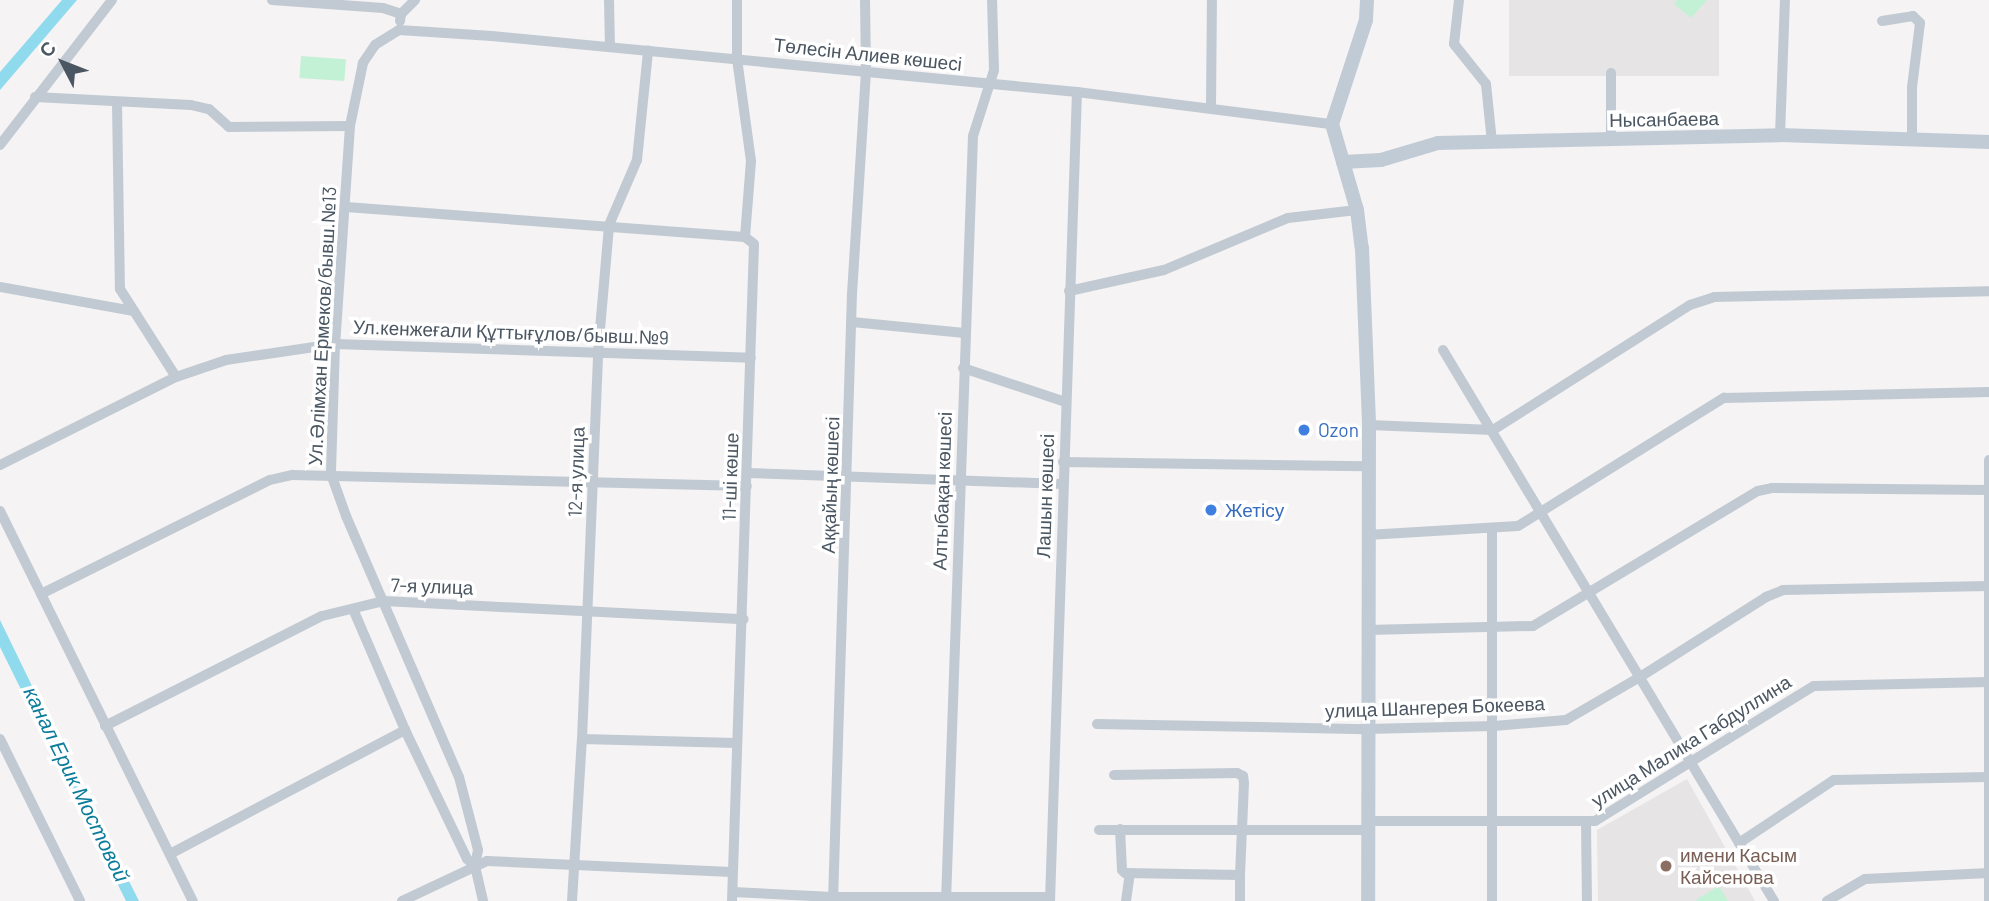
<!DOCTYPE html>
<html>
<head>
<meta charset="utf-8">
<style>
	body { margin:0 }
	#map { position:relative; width:1989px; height:901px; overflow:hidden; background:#f5f3f3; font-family:Barlow,sans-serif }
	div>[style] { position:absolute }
	.education>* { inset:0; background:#e6e4e5; transform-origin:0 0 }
	.green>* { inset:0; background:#c3f1d5; transform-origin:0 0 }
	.water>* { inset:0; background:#90daee }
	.street>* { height:10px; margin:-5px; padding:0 5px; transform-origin:5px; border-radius:5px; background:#c1cad2 }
	.secondary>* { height:14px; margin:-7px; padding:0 7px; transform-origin:7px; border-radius:7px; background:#c1cbd6 }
	.dots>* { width:19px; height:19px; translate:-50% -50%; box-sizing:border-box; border:4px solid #fff; border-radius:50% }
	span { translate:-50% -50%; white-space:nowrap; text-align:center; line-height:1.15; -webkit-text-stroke:7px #fff; paint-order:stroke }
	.street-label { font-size:19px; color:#4a5661 }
	.shop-label { font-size:19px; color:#366cbe }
	.left { translate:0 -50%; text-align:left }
	.education-label { font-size:19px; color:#785e54 }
	.water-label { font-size:21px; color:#0c7c9b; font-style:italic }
	.north { position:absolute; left:28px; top:28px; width:70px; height:70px; -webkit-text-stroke:5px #fff; paint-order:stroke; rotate:312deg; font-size:19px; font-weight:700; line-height:28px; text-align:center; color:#4a5661 }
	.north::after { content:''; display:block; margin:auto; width:24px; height:32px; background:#4a5661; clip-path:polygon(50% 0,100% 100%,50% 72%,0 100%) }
</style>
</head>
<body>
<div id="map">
	<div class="education">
		<div style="left:1509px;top:0;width:210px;height:76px"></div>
		<div style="clip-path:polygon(1687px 779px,1755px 901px,1598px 901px,1597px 830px)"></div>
	</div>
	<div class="green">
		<div style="clip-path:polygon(1677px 0,1707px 0,1691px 18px,1674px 4px)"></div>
		<div style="left:301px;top:56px;width:45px;height:22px;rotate:4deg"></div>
		<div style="clip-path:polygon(1719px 886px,1728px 901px,1697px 901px,1696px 900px)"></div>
	</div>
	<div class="water">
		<div style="clip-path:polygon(62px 0,77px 0,0 90px,0 72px)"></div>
		<div style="clip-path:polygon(0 620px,52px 727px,139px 901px,126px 901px,42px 732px,0 647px)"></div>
	</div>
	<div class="street">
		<div style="left:272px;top:0;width:111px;rotate:4.1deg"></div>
		<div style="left:383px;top:8px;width:19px;rotate:18deg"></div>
		<div style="left:609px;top:0;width:47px;rotate:88.8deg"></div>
		<div style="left:1459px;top:0;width:44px;rotate:96.5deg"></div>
		<div style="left:1454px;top:44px;width:51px;rotate:51.3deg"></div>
		<div style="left:1486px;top:84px;width:58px;rotate:84.1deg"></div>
		<div style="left:400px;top:21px;width:7px;rotate:-82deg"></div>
		<div style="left:401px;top:14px;width:20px;rotate:-45deg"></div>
		<div style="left:1882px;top:21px;width:31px;rotate:-9deg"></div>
		<div style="left:1913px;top:16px;width:10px;rotate:45deg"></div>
		<div style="left:1920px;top:23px;width:64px;rotate:97.1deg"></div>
		<div style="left:1912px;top:87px;width:53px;rotate:90deg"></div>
		<div style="left:399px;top:30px;width:93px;rotate:3.7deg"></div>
		<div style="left:492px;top:36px;width:588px;rotate:5.47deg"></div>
		<div style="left:1077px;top:92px;width:257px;rotate:7.2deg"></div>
		<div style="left:399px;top:30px;width:28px;rotate:148deg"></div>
		<div style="left:375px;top:45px;width:22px;rotate:124deg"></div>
		<div style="left:363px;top:63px;width:64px;rotate:101.7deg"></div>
		<div style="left:350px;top:126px;width:219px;rotate:93.9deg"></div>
		<div style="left:335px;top:344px;width:130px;rotate:91.8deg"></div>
		<div style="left:331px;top:474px;width:45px;rotate:70.3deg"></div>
		<div style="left:346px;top:516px;width:284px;rotate:66.6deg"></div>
		<div style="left:459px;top:777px;width:75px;rotate:75.4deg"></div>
		<div style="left:478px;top:850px;width:16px;rotate:101deg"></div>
		<div style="left:35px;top:97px;width:156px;rotate:2.9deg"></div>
		<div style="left:191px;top:105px;width:18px;rotate:13deg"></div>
		<div style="left:209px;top:109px;width:27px;rotate:42deg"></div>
		<div style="left:229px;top:127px;width:121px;rotate:-0.5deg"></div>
		<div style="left:117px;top:103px;width:186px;rotate:89.1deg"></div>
		<div style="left:120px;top:289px;width:104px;rotate:57.5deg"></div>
		<div style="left:1211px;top:107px;width:107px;rotate:-89.5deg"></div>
		<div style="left:1780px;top:135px;width:135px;rotate:-87.9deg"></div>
		<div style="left:1611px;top:139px;width:66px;rotate:-90deg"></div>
		<div style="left:0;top:145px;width:183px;rotate:-52.3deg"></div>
		<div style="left:346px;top:207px;width:400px;rotate:4.3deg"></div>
		<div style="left:0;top:287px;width:136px;rotate:10.2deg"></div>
		<div style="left:1069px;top:291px;width:97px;rotate:-12.5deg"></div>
		<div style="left:1164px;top:270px;width:134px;rotate:-22.8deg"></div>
		<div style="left:1288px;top:218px;width:69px;rotate:-6.6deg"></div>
		<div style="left:852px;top:322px;width:113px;rotate:5.6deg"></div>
		<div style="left:1443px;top:350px;width:643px;rotate:59.01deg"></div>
		<div style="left:963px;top:368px;width:108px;rotate:18.3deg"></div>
		<div style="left:1369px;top:425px;width:124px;rotate:2.3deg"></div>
		<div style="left:1493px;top:430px;width:233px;rotate:-32.4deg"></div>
		<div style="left:1690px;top:305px;width:25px;rotate:-18deg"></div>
		<div style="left:1714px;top:297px;width:275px;rotate:-1.2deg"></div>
		<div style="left:1063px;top:462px;width:303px;rotate:0.8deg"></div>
		<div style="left:0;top:465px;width:197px;rotate:-26.6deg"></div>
		<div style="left:176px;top:377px;width:53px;rotate:-18.8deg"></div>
		<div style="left:226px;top:360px;width:110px;rotate:-8.4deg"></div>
		<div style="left:335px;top:344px;width:416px;rotate:1.9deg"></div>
		<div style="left:748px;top:473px;width:314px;rotate:2deg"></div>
		<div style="left:0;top:511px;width:435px;rotate:63.7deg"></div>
		<div style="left:1367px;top:535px;width:151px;rotate:-3.4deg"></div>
		<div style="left:1518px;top:526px;width:243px;rotate:-31.9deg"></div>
		<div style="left:1724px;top:398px;width:265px;rotate:-1.3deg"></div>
		<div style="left:41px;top:594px;width:256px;rotate:-26.5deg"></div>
		<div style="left:270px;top:480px;width:23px;rotate:-13deg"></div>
		<div style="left:292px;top:475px;width:455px;rotate:1.4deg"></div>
		<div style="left:353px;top:609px;width:132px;rotate:66.7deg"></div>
		<div style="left:405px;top:730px;width:143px;rotate:64.3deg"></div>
		<div style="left:467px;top:859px;width:11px;rotate:41deg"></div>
		<div style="left:475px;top:866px;width:36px;rotate:77deg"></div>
		<div style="left:1367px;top:630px;width:166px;rotate:-1.4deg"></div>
		<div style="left:1533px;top:626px;width:262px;rotate:-31deg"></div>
		<div style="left:1758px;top:491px;width:14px;rotate:-12deg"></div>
		<div style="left:1772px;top:488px;width:217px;rotate:0.5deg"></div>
		<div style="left:1097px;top:724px;width:269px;rotate:1.1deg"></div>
		<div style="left:1366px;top:729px;width:128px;rotate:-1.3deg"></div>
		<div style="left:1494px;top:726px;width:72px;rotate:-4.8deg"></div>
		<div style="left:1566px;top:720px;width:86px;rotate:-30.2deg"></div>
		<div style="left:1640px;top:677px;width:149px;rotate:-32.4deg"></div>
		<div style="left:1766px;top:597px;width:18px;rotate:-22deg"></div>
		<div style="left:1783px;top:590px;width:206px;rotate:-1.1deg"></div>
		<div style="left:105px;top:726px;width:243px;rotate:-26.9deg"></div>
		<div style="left:322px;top:616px;width:64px;rotate:-13.6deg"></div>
		<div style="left:384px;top:601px;width:360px;rotate:2.9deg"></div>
		<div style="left:0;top:739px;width:181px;rotate:63.7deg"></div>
		<div style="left:582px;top:739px;width:154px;rotate:1.5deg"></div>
		<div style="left:1114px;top:775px;width:123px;rotate:-0.9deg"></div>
		<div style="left:1237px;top:773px;width:7px;rotate:27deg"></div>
		<div style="left:1243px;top:776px;width:7px;rotate:82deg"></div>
		<div style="left:1244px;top:783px;width:92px;rotate:92.5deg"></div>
		<div style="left:1240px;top:875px;width:115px;rotate:-179deg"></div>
		<div style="left:1125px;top:873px;width:4px;rotate:-135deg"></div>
		<div style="left:1122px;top:870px;width:41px;rotate:-92.8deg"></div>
		<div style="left:1368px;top:821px;width:227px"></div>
		<div style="left:1595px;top:821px;width:257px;rotate:-31.7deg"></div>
		<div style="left:1814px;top:686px;width:175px;rotate:-1.3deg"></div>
		<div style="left:1586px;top:822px;width:79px;rotate:89.3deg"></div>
		<div style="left:1099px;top:830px;width:269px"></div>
		<div style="left:1739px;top:843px;width:114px;rotate:-33.6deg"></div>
		<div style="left:1834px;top:780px;width:155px;rotate:-1.1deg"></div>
		<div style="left:170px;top:854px;width:266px;rotate:-27.8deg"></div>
		<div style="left:733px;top:892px;width:100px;rotate:2.9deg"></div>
		<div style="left:833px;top:897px;width:217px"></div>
		<div style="left:402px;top:901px;width:94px;rotate:-25.2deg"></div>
		<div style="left:487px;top:861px;width:245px;rotate:2.6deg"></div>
		<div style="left:572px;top:901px;width:162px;rotate:-86.5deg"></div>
		<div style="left:582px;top:739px;width:387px;rotate:-87.6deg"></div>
		<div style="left:598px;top:352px;width:127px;rotate:-85deg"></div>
		<div style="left:609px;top:225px;width:71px;rotate:-66.7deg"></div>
		<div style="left:637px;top:160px;width:110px;rotate:-84.2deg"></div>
		<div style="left:732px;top:901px;width:657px;rotate:-88.08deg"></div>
		<div style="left:754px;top:244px;width:11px;rotate:-142deg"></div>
		<div style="left:745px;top:237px;width:76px;rotate:-85.5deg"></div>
		<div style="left:751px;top:161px;width:103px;rotate:-97.8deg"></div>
		<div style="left:737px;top:59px;width:59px;rotate:-90deg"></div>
		<div style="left:833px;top:901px;width:607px;rotate:-88.21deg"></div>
		<div style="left:852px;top:294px;width:223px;rotate:-86.4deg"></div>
		<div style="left:866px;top:71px;width:71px;rotate:-90.8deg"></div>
		<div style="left:946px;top:901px;width:765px;rotate:-87.98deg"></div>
		<div style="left:973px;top:136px;width:69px;rotate:-72.3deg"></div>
		<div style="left:994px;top:70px;width:70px;rotate:-91.6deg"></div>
		<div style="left:1050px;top:901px;width:809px;rotate:-88.09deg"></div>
		<div style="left:1126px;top:901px;width:27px;rotate:-82deg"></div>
		<div style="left:1240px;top:901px;width:26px;rotate:-90deg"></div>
		<div style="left:1492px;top:901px;width:371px;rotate:-90deg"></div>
		<div style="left:1827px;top:901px;width:44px;rotate:-30.1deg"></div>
		<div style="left:1865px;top:879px;width:124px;rotate:-2.8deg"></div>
		<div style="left:1989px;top:901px;width:441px;rotate:-90deg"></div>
	</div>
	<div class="secondary">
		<div style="left:1367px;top:0;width:20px;rotate:93deg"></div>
		<div style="left:1366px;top:20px;width:109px;rotate:108.1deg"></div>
		<div style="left:1332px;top:124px;width:90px;rotate:73.8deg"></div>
		<div style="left:1357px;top:210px;width:38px;rotate:83deg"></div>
		<div style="left:1362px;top:248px;width:177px;rotate:87.7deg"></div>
		<div style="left:1369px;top:425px;width:476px;rotate:90.1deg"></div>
		<div style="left:1343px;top:162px;width:38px;rotate:-3deg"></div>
		<div style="left:1381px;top:160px;width:59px;rotate:-16.6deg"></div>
		<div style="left:1438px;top:143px;width:342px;rotate:-1.3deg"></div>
		<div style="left:1780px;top:135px;width:209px;rotate:1.9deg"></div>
	</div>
	<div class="dots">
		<div style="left:1304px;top:430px;background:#3f7fe0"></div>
		<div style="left:1211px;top:510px;background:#3f7fe0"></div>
		<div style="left:1666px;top:866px;background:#8d6e63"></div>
	</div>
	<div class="street-label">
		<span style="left:868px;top:54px;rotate:6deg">Төлесін Алиев көшесі</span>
		<span style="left:1664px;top:119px;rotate:-1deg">Нысанбаева</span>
		<span style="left:322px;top:326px;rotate:-87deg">Ул.Әлімхан Ермеков/бывш.№13</span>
		<span style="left:511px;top:332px;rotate:2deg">Ул.кенжеғали Құттығұлов/бывш.№9</span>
		<span style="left:576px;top:472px;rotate:-88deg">12-я улица</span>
		<span style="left:730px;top:477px;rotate:-88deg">11-ші көше</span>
		<span style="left:830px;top:485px;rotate:-88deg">Аққайың көшесі</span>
		<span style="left:942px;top:491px;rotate:-88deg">Алтыбақан көшесі</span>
		<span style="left:1045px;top:496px;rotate:-88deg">Лашын көшесі</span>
		<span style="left:432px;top:586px;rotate:2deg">7-я улица</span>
		<span style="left:1435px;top:707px;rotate:-2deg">улица Шангерея Бокеева</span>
		<span style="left:1691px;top:741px;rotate:-32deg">улица Малика Габдуллина</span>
	</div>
	<div class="shop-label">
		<span class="left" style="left:1318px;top:430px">Ozon</span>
		<span class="left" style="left:1225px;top:510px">Жетісу</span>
	</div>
	<div class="education-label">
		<span class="left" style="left:1680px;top:866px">имени Касым<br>Кайсенова</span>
	</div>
	<div class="water-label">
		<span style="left:77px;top:784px;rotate:64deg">канал Ерик Мостовой</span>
	</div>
	<div class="north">С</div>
</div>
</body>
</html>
